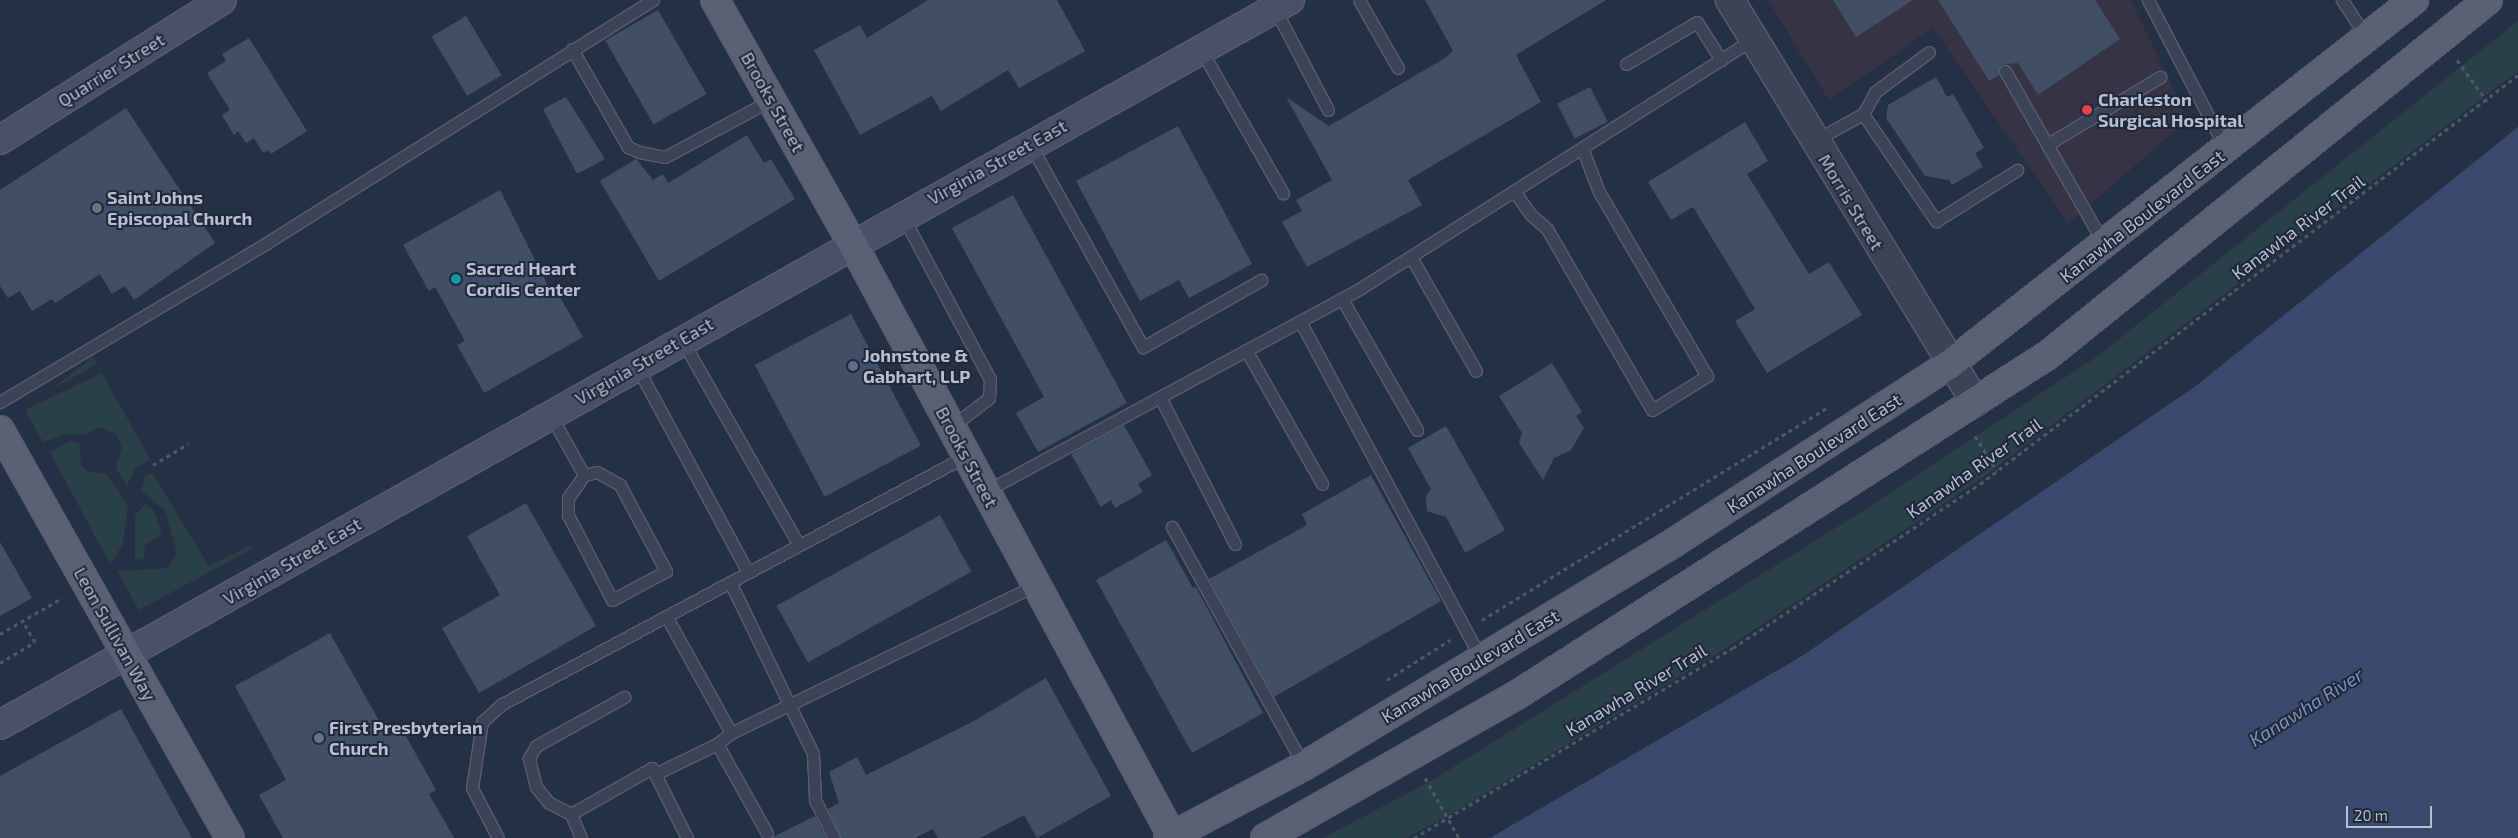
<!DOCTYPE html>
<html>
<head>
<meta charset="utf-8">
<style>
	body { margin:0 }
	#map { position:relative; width:2518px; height:838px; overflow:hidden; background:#263045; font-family:"Exo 2",sans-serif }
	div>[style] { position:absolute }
	.medical>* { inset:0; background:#373345 }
	.green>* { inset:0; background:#284046 }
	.water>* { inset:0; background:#394a6d }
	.building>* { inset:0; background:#424e65; transform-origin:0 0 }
	.path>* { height:3px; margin-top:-1.5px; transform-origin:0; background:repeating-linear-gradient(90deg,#475d62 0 4px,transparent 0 8px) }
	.roads { filter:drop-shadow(1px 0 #565e6f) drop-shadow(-1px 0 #565e6f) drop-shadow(0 1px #565e6f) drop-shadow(0 -1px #565e6f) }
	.service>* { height:11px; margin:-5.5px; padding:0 5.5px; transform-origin:5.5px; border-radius:5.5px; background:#3b4355 }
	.tertiary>* { height:28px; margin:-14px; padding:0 14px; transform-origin:14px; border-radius:14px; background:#3b4355 }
	.secondary>* { height:28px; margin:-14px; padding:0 14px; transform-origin:14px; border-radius:14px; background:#485168 }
	.primary>* { height:28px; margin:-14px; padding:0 14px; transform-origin:14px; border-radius:14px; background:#596275 }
	.dots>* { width:14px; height:14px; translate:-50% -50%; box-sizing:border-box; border:2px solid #1f283a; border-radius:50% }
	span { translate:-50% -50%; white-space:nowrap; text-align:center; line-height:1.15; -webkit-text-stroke:4px #1f283a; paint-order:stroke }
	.street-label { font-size:18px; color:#b8bfce }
	.poi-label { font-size:18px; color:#b8bfce; font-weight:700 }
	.left { translate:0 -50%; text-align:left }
	.water-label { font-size:19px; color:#7e91b6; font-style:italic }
	.scale { position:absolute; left:2346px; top:806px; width:86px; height:22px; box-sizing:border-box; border:2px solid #b8bfce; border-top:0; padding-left:6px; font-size:15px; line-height:18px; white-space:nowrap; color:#b8bfce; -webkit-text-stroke:4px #1f283a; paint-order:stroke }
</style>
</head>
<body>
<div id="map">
	<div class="medical">
		<div style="clip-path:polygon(1768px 0,2131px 0,2188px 120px,2068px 223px,1933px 28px,1829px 100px)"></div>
	</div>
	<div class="green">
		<div style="clip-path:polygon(2518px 21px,2518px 71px,1978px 481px,1731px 645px,1450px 815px,1406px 838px,1323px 838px,1431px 781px,1861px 512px,2099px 355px)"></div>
		<div style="clip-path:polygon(93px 357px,97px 364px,49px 391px)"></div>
		<div style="clip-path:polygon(102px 373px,150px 459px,135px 469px,127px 486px,116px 468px,122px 448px,116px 434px,99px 427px,84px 435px,67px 434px,43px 442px,25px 410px)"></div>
		<div style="clip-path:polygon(71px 441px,79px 444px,81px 465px,89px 472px,106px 474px,128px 505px,123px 544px,110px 564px,50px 452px)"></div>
		<div style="clip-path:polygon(152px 473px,209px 566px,252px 545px,254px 548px,139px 610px,117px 571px,168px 568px,177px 553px,165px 510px,141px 491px,145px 476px)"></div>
		<div style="clip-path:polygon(145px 504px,155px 512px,162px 535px,145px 545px,144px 559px,135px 560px,135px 515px)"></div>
	</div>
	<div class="water">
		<div style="clip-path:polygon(2518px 127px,2518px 838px,1490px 838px,1802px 656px,2197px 385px)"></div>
	</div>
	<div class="building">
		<div style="clip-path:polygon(928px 0,1057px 0,1085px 51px,1019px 88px,1008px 70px,941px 111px,932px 96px,860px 135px,814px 50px,860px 25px,867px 38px)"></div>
		<div style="clip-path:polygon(1425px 0,1606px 0,1516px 55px,1541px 102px,1408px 180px,1422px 205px,1307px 267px,1282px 222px,1302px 211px,1296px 200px,1332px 180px,1286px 97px,1329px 126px,1445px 58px,1453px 51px)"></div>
		<div style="clip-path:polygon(1833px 0,1913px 0,1856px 37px)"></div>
		<div style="clip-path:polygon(1938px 0,2095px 0,2120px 39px,2038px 95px,2018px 63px,2001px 65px,1999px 75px,1989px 81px)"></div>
		<div style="left:658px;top:10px;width:97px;height:61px;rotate:60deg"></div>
		<div style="left:466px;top:16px;width:69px;height:40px;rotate:59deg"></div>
		<div style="clip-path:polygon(249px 38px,307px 131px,271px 154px,268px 150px,263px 153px,254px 138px,246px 143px,238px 131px,234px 135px,222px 115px,230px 110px,207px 73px,226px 61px,222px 54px)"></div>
		<div style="clip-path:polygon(1936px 77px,1947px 97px,1953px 94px,1984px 148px,1975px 153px,1983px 167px,1952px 185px,1949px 180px,1925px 176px,1886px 118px,1888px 105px)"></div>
		<div style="left:1590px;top:87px;width:39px;height:37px;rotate:63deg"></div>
		<div style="clip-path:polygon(566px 97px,605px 159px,577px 174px,543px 109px)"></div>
		<div style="clip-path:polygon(126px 108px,215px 243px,134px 300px,125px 286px,112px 294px,100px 274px,55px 303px,52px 299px,32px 311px,20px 291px,8px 298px,0 286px,0 190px)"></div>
		<div style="clip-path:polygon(1745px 122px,1768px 161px,1747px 174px,1809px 274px,1829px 262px,1862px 315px,1767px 373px,1735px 321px,1755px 309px,1693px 207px,1671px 220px,1648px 182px)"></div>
		<div style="clip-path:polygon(1178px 126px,1252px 264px,1189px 298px,1179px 280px,1140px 301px,1076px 181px)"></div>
		<div style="clip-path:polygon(747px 135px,764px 163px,771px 159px,795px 199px,659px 281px,600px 181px,636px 159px,653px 180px,663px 174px,668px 183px)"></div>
		<div style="clip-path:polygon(500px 190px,551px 292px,556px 290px,583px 337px,484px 393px,457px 345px,465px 341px,435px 287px,429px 291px,403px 245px)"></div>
		<div style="clip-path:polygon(1013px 195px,1127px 403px,1038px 452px,1016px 413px,1044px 397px,952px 228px)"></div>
		<div style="left:851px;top:314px;width:149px;height:109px;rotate:62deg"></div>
		<div style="clip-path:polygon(1552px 363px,1582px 412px,1576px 416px,1584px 428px,1571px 450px,1554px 458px,1543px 480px,1519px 443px,1522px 433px,1499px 396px)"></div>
		<div style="clip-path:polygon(1124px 425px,1152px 475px,1138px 484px,1143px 492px,1115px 508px,1111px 500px,1101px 507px,1071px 454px)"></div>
		<div style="clip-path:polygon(1446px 426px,1505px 530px,1465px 553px,1446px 517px,1427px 511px,1426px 496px,1431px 489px,1408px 448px)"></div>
		<div style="clip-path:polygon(1371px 475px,1441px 601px,1274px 697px,1209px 579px,1307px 525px,1302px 514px)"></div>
		<div style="clip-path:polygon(526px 503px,596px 626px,479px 693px,442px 628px,500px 595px,467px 536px)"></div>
		<div style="left:940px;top:515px;width:65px;height:187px;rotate:61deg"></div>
		<div style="clip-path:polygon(1166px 540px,1193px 588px,1196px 587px,1263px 713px,1192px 753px,1096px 580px)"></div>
		<div style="clip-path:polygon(0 542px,32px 598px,0 616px)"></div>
		<div style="clip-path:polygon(330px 633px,388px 737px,402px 729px,436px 790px,429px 794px,454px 838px,283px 838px,259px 795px,286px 780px,235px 686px)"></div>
		<div style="clip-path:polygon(1046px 678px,1111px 796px,1037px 838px,1024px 815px,980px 838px,938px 838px,933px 829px,915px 838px,841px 838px,828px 809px,839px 803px,829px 772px,857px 757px,866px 775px,972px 722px)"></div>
		<div style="clip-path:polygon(121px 709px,192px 838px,0 838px,0 776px)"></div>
		<div style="clip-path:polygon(815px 816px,826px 838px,772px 838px,773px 837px)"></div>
	</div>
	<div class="path">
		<div style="left:2457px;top:60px;width:51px;rotate:53.8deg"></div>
		<div style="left:1975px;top:436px;width:41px;rotate:57.8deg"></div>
		<div style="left:153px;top:465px;width:41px;rotate:-31deg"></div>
		<div style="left:1482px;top:620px;width:404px;rotate:-31.6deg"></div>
		<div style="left:0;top:634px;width:72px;rotate:-30.1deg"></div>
		<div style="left:0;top:663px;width:41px;rotate:-31deg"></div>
		<div style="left:35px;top:642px;width:24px;rotate:-120deg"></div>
		<div style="left:1387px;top:680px;width:75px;rotate:-32.4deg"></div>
		<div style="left:1425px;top:778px;width:69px;rotate:60.5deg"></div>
		<div style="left:1414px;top:838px;width:371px;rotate:-30.8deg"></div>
		<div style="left:1733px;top:648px;width:296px;rotate:-33.6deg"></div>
		<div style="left:1980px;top:484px;width:676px;rotate:-37.24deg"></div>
	</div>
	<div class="roads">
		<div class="service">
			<div style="left:1359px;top:0;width:78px;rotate:60.2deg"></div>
			<div style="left:2148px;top:0;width:167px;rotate:62.5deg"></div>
			<div style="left:2342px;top:0;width:45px;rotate:56.7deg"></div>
			<div style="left:1275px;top:9px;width:114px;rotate:62.3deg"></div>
			<div style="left:572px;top:49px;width:113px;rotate:60.3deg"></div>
			<div style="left:628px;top:147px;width:12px;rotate:24deg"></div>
			<div style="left:639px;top:152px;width:26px;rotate:11deg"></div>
			<div style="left:665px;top:157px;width:120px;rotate:-28.3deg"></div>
			<div style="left:1201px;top:50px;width:165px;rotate:60.2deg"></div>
			<div style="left:1626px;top:64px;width:82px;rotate:-30.6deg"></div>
			<div style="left:1697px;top:22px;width:45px;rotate:57.7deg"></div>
			<div style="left:2005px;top:71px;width:199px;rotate:60.2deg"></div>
			<div style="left:1863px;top:114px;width:130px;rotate:55.7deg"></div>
			<div style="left:1936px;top:221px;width:96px;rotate:-32.2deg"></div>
			<div style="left:1814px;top:141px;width:56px;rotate:-28.9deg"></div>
			<div style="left:1863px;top:114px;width:25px;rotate:-61deg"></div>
			<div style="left:1875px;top:92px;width:67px;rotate:-36.5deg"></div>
			<div style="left:2048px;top:144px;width:131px;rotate:-30.9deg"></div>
			<div style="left:1031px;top:146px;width:230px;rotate:60.9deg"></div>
			<div style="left:1143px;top:347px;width:136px;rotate:-29.6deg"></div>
			<div style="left:1514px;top:191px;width:28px;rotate:55deg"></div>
			<div style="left:1530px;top:214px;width:23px;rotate:41deg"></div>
			<div style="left:1547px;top:229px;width:209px;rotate:59.9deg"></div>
			<div style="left:1652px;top:410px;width:65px;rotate:-31.7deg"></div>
			<div style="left:1707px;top:376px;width:213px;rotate:-120.4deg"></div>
			<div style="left:1599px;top:192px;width:47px;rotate:-111.1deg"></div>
			<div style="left:903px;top:217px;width:184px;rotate:61.8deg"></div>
			<div style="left:990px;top:379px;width:19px;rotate:93deg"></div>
			<div style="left:989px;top:398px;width:48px;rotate:142.7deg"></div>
			<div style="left:1411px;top:257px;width:131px;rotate:60.3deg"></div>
			<div style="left:1342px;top:299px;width:151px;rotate:60.2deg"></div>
			<div style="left:1300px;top:321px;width:383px;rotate:61.8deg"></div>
			<div style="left:682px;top:340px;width:236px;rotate:60.3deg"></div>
			<div style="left:1246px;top:350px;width:154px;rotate:60.4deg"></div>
			<div style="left:637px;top:367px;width:233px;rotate:61.6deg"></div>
			<div style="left:1160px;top:397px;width:165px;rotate:63deg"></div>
			<div style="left:0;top:402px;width:309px;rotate:-30.8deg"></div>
			<div style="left:265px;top:244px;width:458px;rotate:-32.2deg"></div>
			<div style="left:551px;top:416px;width:68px;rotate:60.8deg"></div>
			<div style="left:584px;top:475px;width:13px;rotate:-13deg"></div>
			<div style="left:597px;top:472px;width:26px;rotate:29deg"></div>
			<div style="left:620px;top:485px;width:98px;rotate:61.9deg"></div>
			<div style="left:666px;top:571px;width:61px;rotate:151.8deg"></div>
			<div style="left:612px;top:600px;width:96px;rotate:-117.4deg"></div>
			<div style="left:568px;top:515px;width:17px;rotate:-90deg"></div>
			<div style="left:568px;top:498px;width:28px;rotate:-55deg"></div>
			<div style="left:986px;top:491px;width:426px;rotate:-28.4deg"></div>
			<div style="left:1361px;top:288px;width:464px;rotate:-32.4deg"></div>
			<div style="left:1172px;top:527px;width:273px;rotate:61.1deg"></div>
			<div style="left:730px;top:582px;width:191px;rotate:64.2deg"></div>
			<div style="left:813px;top:754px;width:46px;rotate:87.5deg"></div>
			<div style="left:815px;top:800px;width:42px;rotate:63.4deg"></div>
			<div style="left:666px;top:616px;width:134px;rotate:60.9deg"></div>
			<div style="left:731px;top:733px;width:339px;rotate:-25.9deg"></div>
			<div style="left:731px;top:733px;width:18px;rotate:142deg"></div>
			<div style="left:717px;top:744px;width:102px;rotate:60.7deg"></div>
			<div style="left:655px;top:774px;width:69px;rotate:-25.8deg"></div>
			<div style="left:571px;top:814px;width:93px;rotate:-29.6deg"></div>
			<div style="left:652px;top:768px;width:78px;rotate:63.4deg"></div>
			<div style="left:498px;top:838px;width:56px;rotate:-117.5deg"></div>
			<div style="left:472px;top:788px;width:67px;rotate:-81.4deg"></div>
			<div style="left:482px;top:722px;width:27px;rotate:-42deg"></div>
			<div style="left:502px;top:704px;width:526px;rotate:-28.12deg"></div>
			<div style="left:581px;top:838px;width:26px;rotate:-113deg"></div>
			<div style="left:571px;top:814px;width:25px;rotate:-153deg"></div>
			<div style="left:549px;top:803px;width:21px;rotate:-129deg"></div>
			<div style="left:536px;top:787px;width:30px;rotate:-104deg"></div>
			<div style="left:529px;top:758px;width:14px;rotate:-60deg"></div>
			<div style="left:536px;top:746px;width:101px;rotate:-29.1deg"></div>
		</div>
		<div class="tertiary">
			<div style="left:1730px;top:0;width:471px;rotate:58.6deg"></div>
		</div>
		<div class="secondary">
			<div style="left:0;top:140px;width:262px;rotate:-32.2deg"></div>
			<div style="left:0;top:725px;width:1480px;rotate:-29.34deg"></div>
		</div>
		<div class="primary">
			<div style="left:715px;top:0;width:279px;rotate:60.6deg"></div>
			<div style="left:852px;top:243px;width:676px;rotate:61.65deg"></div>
			<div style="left:0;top:430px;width:468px;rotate:60.6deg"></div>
			<div style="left:1168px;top:838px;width:154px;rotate:-27.9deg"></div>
			<div style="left:1304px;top:766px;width:433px;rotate:-31.1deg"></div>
			<div style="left:1675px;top:542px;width:326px;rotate:-32.9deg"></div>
			<div style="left:1949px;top:365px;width:591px;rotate:-38.13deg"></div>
			<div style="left:1265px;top:838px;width:293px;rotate:-29.6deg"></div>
			<div style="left:1520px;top:693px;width:627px;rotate:-32.63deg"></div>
			<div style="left:2048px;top:355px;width:565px;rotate:-38.9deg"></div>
		</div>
	</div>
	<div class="dots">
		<div style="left:2087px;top:110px;background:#e0444e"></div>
		<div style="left:97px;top:208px;background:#6b7280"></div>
		<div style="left:456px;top:279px;background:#0f9aa8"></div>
		<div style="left:853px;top:366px;background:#5c6f8a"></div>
		<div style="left:319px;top:738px;background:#6b7280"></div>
	</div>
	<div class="street-label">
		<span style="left:111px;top:70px;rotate:-32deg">Quarrier Street</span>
		<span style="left:773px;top:102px;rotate:61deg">Brooks Street</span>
		<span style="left:997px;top:162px;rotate:-29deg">Virginia Street East</span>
		<span style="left:1851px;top:202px;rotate:59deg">Morris Street</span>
		<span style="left:2142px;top:216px;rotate:-38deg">Kanawha Boulevard East</span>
		<span style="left:2298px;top:227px;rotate:-37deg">Kanawha River Trail</span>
		<span style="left:644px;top:361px;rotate:-30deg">Virginia Street East</span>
		<span style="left:1814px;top:453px;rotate:-33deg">Kanawha Boulevard East</span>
		<span style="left:967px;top:457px;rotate:62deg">Brooks Street</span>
		<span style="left:1974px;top:468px;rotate:-35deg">Kanawha River Trail</span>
		<span style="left:292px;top:561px;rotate:-30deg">Virginia Street East</span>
		<span style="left:115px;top:634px;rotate:61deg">Leon Sullivan Way</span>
		<span style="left:1470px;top:666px;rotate:-31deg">Kanawha Boulevard East</span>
		<span style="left:1636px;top:690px;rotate:-31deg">Kanawha River Trail</span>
	</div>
	<div class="poi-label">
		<span class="left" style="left:2098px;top:110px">Charleston<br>Surgical Hospital</span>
		<span class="left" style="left:107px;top:208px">Saint Johns<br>Episcopal Church</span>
		<span class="left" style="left:466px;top:279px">Sacred Heart<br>Cordis Center</span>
		<span class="left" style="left:863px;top:366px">Johnstone &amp;<br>Gabhart, LLP</span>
		<span class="left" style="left:329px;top:738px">First Presbyterian<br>Church</span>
	</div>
	<div class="water-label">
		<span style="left:2306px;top:707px;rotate:-32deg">Kanawha River</span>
	</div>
	<div class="scale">20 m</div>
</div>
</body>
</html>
